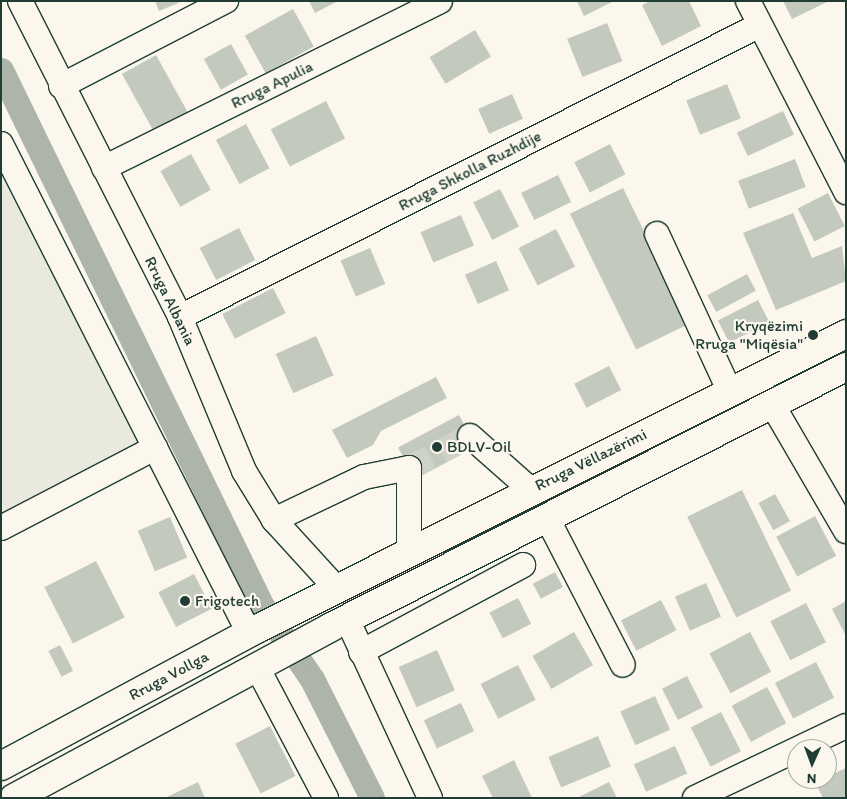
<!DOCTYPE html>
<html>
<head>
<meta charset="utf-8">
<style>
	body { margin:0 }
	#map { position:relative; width:847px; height:799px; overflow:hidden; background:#fbf7ec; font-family:Itim,sans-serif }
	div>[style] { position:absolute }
	.built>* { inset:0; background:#eae9de }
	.canal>* { height:25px; margin:-12.5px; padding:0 12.5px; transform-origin:12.5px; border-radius:12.5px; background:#adb4aa }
	.building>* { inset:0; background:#c4c9be; transform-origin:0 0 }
	.minor-tunnel>* { height:24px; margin-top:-12px; transform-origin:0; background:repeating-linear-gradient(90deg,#cfd2c7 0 24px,transparent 0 36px) }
	.roads { filter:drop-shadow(1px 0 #1f3d34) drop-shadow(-1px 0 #1f3d34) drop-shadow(0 1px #1f3d34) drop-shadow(0 -1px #1f3d34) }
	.minor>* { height:24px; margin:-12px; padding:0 12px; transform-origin:12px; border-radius:12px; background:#fbf7ec }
	.major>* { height:28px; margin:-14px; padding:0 14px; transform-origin:14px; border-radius:14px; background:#fbf7ec }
	.dots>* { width:14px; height:14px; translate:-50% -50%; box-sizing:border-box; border:2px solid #fbf7ec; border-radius:50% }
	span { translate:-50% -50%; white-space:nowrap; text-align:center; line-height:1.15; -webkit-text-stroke:4.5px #fbf7ec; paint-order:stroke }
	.street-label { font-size:16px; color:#1f3d34 }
	.poi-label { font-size:16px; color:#1f3d34 }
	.right { translate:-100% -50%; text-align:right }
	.left { translate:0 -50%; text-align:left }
	.frame { position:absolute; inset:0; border:2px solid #1f3d34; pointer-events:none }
	.north { position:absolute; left:787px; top:739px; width:50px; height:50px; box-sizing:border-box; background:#fbf7ec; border:1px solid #a3ada2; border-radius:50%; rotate:182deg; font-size:14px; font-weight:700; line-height:20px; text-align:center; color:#1f3d34 }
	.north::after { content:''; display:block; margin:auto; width:18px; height:22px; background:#1f3d34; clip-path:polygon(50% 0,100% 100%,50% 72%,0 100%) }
</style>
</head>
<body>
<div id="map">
	<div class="built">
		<div style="clip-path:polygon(1px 145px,145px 443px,1px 517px)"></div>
	</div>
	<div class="canal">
		<div style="left:1px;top:70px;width:596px;rotate:64.04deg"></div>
		<div style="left:262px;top:606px;width:88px;rotate:55.6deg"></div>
		<div style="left:312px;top:679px;width:133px;rotate:63.2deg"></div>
	</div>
	<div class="building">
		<div style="clip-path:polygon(155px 1px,183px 1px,159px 11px)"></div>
		<div style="clip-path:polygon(309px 1px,338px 1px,315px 13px)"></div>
		<div style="clip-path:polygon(577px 1px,614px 1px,584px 16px)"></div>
		<div style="clip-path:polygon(650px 1px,689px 1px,701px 26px,662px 46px,642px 5px)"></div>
		<div style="clip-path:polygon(783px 1px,829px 1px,792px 19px)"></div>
		<div style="left:293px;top:9px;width:43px;height:55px;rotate:61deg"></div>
		<div style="left:607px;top:23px;width:41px;height:43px;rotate:68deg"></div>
		<div style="left:475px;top:30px;width:31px;height:53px;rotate:59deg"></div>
		<div style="left:231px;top:44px;width:35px;height:31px;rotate:61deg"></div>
		<div style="left:156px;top:55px;width:71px;height:39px;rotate:61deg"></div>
		<div style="left:727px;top:84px;width:37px;height:44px;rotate:68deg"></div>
		<div style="left:512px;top:94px;width:27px;height:37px;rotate:66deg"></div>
		<div style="left:326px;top:101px;width:42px;height:62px;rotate:63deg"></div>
		<div style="left:783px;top:111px;width:26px;height:51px;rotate:65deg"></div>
		<div style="left:246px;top:124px;width:50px;height:34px;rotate:62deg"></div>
		<div style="left:610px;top:144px;width:34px;height:40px;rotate:63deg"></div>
		<div style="left:191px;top:154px;width:41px;height:35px;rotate:61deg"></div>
		<div style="left:795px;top:159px;width:30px;height:61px;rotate:69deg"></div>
		<div style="left:558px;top:175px;width:30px;height:41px;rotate:64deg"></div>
		<div style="left:623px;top:188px;width:151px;height:59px;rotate:64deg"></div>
		<div style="left:500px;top:189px;width:42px;height:30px;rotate:63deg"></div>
		<div style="left:828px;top:193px;width:37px;height:34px;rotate:63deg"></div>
		<div style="clip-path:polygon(793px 213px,812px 258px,842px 246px,846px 281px,776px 310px,743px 233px)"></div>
		<div style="left:461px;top:215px;width:33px;height:44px;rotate:67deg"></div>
		<div style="left:239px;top:228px;width:36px;height:44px;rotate:63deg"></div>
		<div style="left:556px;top:229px;width:42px;height:42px;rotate:63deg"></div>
		<div style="left:370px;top:248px;width:39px;height:32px;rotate:67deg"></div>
		<div style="left:496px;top:261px;width:32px;height:34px;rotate:66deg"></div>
		<div style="left:747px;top:274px;width:19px;height:45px;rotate:62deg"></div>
		<div style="left:273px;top:288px;width:28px;height:57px;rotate:63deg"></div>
		<div style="left:758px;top:300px;width:25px;height:45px;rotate:63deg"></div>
		<div style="left:316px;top:336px;width:43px;height:44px;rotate:66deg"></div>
		<div style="left:609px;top:366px;width:27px;height:39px;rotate:63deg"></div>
		<div style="clip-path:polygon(436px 377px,447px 398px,381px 431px,373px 445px,347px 458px,332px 430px)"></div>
		<div style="left:459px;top:415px;width:36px;height:69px;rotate:62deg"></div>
		<div style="left:742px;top:490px;width:112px;height:61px;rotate:64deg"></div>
		<div style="left:775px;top:494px;width:31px;height:19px;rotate:61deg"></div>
		<div style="left:815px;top:516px;width:45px;height:44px;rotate:62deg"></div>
		<div style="left:170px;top:517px;width:44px;height:35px;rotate:67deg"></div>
		<div style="left:96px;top:561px;width:63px;height:58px;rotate:63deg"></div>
		<div style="left:555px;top:572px;width:17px;height:25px;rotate:62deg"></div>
		<div style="left:194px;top:574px;width:39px;height:40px;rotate:63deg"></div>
		<div style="left:706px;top:583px;width:37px;height:34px;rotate:66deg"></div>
		<div style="left:518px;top:598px;width:29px;height:32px;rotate:63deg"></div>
		<div style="left:661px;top:600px;width:34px;height:45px;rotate:63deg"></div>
		<div style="clip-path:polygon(846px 601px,846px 636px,832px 609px)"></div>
		<div style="left:806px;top:603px;width:44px;height:40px;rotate:63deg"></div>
		<div style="left:574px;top:632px;width:38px;height:48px;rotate:60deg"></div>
		<div style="left:750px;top:632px;width:45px;height:46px;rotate:62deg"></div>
		<div style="left:60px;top:645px;width:29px;height:13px;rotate:63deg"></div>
		<div style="left:437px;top:650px;width:44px;height:42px;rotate:66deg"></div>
		<div style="left:816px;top:662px;width:40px;height:46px;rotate:63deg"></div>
		<div style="left:518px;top:665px;width:39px;height:42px;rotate:63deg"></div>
		<div style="left:687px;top:676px;width:35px;height:28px;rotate:63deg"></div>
		<div style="left:767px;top:687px;width:41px;height:40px;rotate:62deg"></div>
		<div style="left:655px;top:696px;width:37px;height:38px;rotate:66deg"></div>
		<div style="left:461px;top:703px;width:31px;height:41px;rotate:65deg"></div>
		<div style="left:721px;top:712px;width:44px;height:34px;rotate:63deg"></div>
		<div style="left:270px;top:726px;width:56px;height:39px;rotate:63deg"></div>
		<div style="left:598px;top:736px;width:33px;height:54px;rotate:67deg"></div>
		<div style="left:675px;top:746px;width:30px;height:45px;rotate:66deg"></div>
		<div style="clip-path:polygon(514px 760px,532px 798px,493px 798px,482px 776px)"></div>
		<div style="clip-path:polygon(846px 768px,846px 798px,823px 798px,815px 782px)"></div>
		<div style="clip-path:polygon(198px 782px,205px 798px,165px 798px)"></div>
		<div style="clip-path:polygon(609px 782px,617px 798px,577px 798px)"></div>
	</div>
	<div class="minor-tunnel">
		<div style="left:409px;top:468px;width:69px;rotate:-27.7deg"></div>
	</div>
	<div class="roads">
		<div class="minor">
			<div style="left:20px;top:1px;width:354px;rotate:63.1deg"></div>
			<div style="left:180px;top:317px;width:167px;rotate:67.4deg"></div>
			<div style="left:244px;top:471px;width:57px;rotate:58.5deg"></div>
			<div style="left:274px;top:520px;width:93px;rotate:47.6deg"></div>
			<div style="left:748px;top:1px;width:215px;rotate:62.8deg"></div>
			<div style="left:61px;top:86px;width:186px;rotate:-27.3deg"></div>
			<div style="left:1px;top:144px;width:548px;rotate:63.11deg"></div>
			<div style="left:104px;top:168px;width:375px;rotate:-26.4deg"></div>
			<div style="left:657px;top:234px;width:174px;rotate:65.2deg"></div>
			<div style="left:180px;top:317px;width:649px;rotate:-26.72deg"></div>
			<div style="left:772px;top:404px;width:147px;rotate:59.8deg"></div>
			<div style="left:470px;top:436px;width:81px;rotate:41.5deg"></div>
			<div style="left:547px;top:518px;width:165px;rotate:62.7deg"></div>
			<div style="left:274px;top:520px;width:100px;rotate:-25.5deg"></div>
			<div style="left:364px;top:477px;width:46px;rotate:-11.3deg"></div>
			<div style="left:409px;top:468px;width:84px;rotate:90deg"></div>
			<div style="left:1px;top:528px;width:174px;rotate:-27.5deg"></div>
			<div style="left:347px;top:619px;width:197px;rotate:65.1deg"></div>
			<div style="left:361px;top:652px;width:184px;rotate:-28.2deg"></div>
			<div style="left:257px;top:667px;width:148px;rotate:62.2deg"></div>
			<div style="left:695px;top:798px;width:167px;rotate:-25.5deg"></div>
		</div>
		<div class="major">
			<div style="left:1px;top:766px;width:290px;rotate:-28.2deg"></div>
			<div style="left:257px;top:629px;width:659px;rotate:-26.6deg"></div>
			<div style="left:14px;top:798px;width:360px;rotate:-28.3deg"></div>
			<div style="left:331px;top:627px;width:577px;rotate:-26.79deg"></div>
		</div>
	</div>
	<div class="dots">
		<div style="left:813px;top:335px;background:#1f3d34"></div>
		<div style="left:437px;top:447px;background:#1f3d34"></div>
		<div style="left:185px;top:601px;background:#1f3d34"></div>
	</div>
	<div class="street-label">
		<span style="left:272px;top:85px;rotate:-26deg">Rruga Apulia</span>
		<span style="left:470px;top:171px;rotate:-27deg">Rruga Shkolla Ruzhdije</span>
		<span style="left:170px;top:301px;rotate:64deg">Rruga Albania</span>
		<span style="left:591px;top:460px;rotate:-26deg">Rruga Vëllazërimi</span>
		<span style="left:169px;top:676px;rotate:-28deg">Rruga Vollga</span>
	</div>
	<div class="poi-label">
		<span class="right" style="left:803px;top:335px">Kryqëzimi<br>Rruga "Miqësia"</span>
		<span class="left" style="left:447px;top:447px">BDLV-Oil</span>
		<span class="left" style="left:195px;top:601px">Frigotech</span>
	</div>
	<div class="frame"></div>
	<div class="north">N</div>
</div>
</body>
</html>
